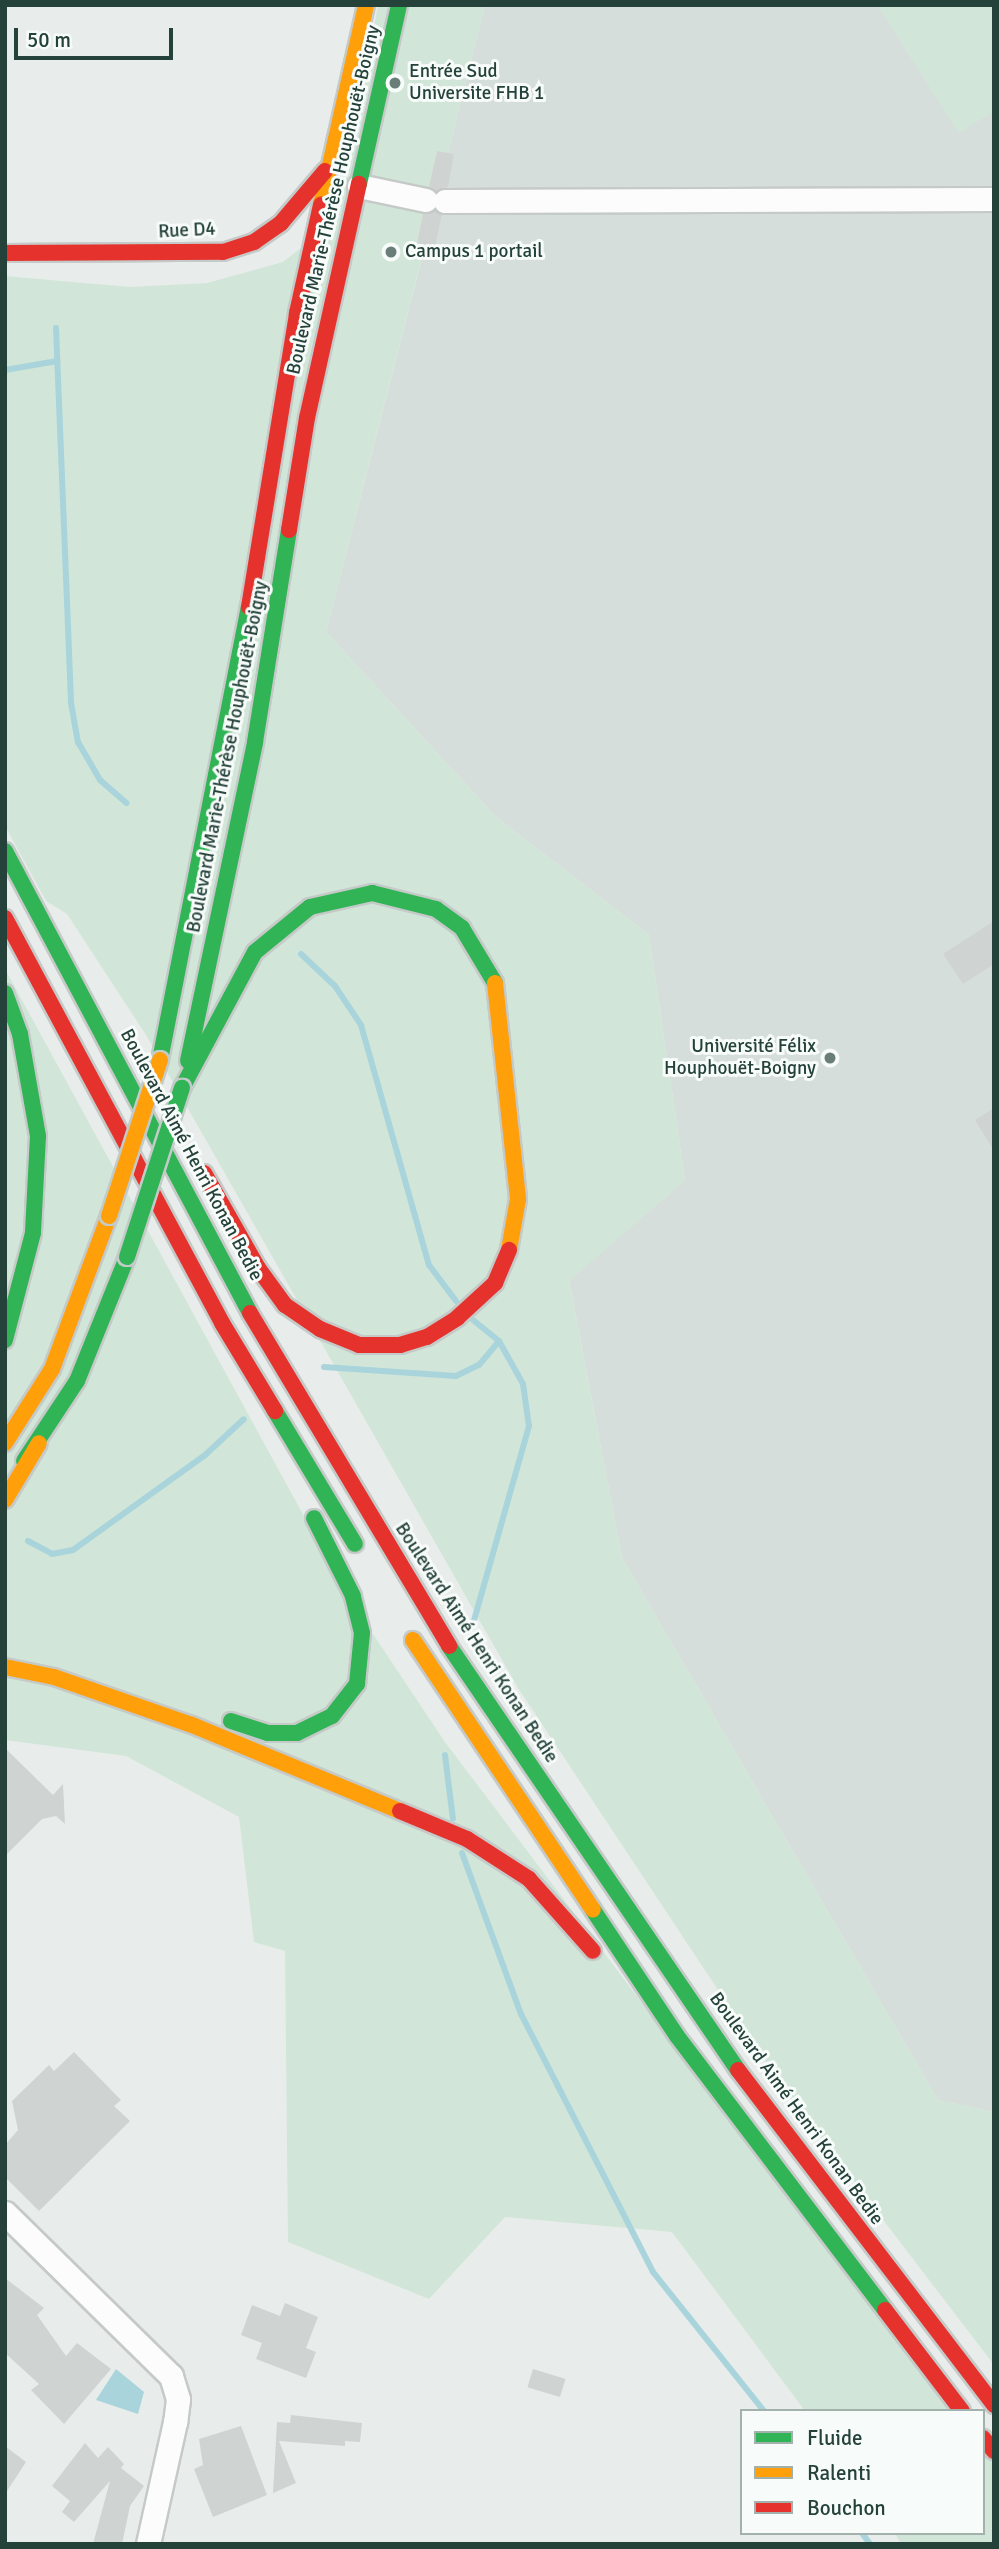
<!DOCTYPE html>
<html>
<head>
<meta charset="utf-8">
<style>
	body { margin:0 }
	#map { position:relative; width:999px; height:2549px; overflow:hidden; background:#e8edeb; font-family:Signika,sans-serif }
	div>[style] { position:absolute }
	.built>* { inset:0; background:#d6dedb }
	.green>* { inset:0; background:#d1e6d8 }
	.water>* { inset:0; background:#a9d4db }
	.stream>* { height:6px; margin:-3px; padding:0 3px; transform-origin:3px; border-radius:3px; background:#a9d4db }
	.building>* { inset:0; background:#cfd4d2; transform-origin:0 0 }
	.roads { filter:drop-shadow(2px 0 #c5cac8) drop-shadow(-2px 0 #c5cac8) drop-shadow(0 2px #c5cac8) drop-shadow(0 -2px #c5cac8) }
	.street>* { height:23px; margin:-11.5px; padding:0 11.5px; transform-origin:11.5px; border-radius:11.5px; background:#fcfcfc }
	.fast>* { height:16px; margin:-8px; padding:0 8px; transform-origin:8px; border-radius:8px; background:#30b455 }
	.slow>* { height:16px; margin:-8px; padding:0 8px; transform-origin:8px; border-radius:8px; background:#ff9f0a }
	.jam>* { height:16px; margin:-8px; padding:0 8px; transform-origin:8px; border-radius:8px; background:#e5322d }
	.bridges { filter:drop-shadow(2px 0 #c3cbc8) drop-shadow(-2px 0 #c3cbc8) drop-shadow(0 2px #c3cbc8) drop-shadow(0 -2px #c3cbc8) }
	.fast-bridge>* { height:16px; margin:-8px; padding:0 8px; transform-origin:8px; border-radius:8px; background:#30b455 }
	.slow-bridge>* { height:16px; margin:-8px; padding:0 8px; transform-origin:8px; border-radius:8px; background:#ff9f0a }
	.dots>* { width:19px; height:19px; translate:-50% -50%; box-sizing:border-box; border:4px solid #f7fbf9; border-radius:50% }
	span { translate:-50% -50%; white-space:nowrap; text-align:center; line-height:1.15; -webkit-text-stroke:6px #f7fbf9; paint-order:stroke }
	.poi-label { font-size:19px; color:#24423a }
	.left { translate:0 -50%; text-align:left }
	.right { translate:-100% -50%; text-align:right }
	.street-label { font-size:19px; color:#24423a }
	.frame { position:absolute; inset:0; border:7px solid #24423a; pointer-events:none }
	.legend { position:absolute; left:740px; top:2409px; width:245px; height:126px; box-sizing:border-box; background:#f7fbf9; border:2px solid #a3b1ad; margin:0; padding:9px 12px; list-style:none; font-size:21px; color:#24423a }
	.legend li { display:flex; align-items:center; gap:14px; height:35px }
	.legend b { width:35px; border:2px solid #a3b1ad }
	.scale { position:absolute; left:14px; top:28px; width:159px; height:32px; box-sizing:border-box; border:4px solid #24423a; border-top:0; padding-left:9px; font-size:21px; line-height:24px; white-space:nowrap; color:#24423a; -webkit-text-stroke:5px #f7fbf9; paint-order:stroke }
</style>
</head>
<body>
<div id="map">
	<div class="built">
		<div style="clip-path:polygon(485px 5px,994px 5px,994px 2112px,938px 2100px,622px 1558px,569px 1280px,685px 1180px,649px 935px,495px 816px,326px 632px,425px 246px,417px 243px,437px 151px,448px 153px)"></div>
	</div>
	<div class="green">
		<div style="clip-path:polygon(378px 5px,485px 5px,448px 153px,437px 151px,417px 243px,425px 245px,326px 632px,495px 816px,649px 935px,685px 1180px,569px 1281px,622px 1558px,938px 2100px,994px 2112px,994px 2365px,787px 2094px,518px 1688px,146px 1035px,67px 914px,46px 901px,5px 826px,5px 276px,130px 287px,207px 283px,283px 262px,315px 237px,344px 190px)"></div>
		<div style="clip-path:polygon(877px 5px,993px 5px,994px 111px,959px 133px)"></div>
		<div style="clip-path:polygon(5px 969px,347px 1595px,445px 1742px,950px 2411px,805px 2411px,672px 2232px,505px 2217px,429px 2299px,288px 2242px,285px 1951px,254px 1942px,239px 1817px,126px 1756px,5px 1740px)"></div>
		<div style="clip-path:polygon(983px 2452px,994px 2465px,994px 2544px,901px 2544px,895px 2533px,983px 2533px)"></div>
	</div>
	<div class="water">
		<div style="clip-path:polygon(116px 2369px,144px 2392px,138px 2414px,96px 2400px)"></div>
	</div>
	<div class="stream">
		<div style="left:56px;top:328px;width:375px;rotate:87.7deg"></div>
		<div style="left:71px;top:703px;width:40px;rotate:80deg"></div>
		<div style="left:78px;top:742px;width:44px;rotate:59.9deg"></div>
		<div style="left:100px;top:780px;width:35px;rotate:41deg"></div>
		<div style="left:5px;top:370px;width:53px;rotate:-9.8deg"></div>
		<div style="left:301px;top:954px;width:47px;rotate:43.3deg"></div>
		<div style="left:335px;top:986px;width:47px;rotate:56.3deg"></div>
		<div style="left:361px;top:1025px;width:249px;rotate:74.2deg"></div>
		<div style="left:429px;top:1265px;width:45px;rotate:53.1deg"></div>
		<div style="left:473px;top:1320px;width:33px;rotate:39deg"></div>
		<div style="left:499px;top:1341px;width:49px;rotate:60.8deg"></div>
		<div style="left:523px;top:1384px;width:42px;rotate:81.9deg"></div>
		<div style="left:529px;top:1426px;width:202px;rotate:105.8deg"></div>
		<div style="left:324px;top:1367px;width:132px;rotate:3.9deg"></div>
		<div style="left:456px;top:1376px;width:25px;rotate:-26deg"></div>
		<div style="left:479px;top:1365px;width:31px;rotate:-50deg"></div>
		<div style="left:28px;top:1541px;width:27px;rotate:28deg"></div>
		<div style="left:52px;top:1554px;width:21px;rotate:-11deg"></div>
		<div style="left:73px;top:1550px;width:161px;rotate:-35.7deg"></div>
		<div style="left:204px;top:1456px;width:54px;rotate:-42.8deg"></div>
		<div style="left:445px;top:1755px;width:64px;rotate:82.9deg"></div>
		<div style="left:462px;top:1853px;width:171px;rotate:69.9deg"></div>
		<div style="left:521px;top:2014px;width:290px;rotate:62.9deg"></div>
		<div style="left:653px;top:2272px;width:178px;rotate:51.4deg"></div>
		<div style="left:862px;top:2533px;width:14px;rotate:54deg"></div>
	</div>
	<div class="building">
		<div style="clip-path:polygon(437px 151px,454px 154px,448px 187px,436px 191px,429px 186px)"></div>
		<div style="clip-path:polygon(435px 210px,442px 214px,435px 247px,417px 243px,423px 214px)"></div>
		<div style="clip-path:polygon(994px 921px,994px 964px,963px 984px,943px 954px)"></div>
		<div style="clip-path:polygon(994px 1108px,994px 1151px,975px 1120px)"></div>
		<div style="clip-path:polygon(5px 1748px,53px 1795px,63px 1784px,65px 1824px,56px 1816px,42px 1819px,5px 1856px)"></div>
		<div style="clip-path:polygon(74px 2052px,121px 2100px,114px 2106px,130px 2121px,39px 2211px,5px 2177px,5px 2145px,18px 2130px,12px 2101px,49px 2065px,54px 2071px)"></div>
		<div style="clip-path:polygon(5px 2278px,44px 2308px,37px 2315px,66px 2356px,77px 2343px,111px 2369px,64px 2424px,31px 2390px,39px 2384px,5px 2353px)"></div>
		<div style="clip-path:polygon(285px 2303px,318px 2317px,306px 2348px,316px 2352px,306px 2378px,256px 2359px,262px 2343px,241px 2335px,252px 2305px,280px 2316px)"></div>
		<div style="left:533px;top:2369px;width:34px;height:19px;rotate:17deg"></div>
		<div style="clip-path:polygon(291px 2415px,362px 2423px,360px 2442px,345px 2441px,345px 2446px,279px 2441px,296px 2483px,273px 2493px,277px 2422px,290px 2423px)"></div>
		<div style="clip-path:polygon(241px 2426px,267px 2495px,213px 2517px,194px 2469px,203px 2465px,199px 2439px)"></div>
		<div style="clip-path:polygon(85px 2443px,98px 2458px,108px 2447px,124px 2464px,121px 2468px,144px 2486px,130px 2506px,122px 2544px,93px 2544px,110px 2481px,74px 2522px,62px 2512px,70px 2501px,52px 2486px)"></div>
		<div style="clip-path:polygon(5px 2446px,26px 2462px,5px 2494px)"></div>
	</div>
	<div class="roads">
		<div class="street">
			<div style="left:359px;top:186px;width:68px;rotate:11.8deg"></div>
			<div style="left:445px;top:201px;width:549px;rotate:-0.21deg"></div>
			<div style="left:5px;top:2213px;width:233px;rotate:44.5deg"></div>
			<div style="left:171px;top:2376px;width:24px;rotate:73deg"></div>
			<div style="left:178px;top:2399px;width:23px;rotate:97deg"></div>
			<div style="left:175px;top:2422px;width:125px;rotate:102.5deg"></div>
		</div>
		<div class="fast">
			<div style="left:359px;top:184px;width:183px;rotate:-77.4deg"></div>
			<div style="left:5px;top:851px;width:523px;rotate:62.06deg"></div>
			<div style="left:5px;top:993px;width:44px;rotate:69.9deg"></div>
			<div style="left:20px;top:1034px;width:104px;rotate:80deg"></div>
			<div style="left:38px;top:1136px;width:97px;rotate:93deg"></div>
			<div style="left:33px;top:1233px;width:111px;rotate:104.7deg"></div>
			<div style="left:160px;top:1060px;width:462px;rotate:-78.9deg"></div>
			<div style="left:188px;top:1061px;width:326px;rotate:-78.1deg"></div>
			<div style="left:255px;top:742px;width:215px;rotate:-80.9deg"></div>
			<div style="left:182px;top:1088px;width:154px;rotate:-61.8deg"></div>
			<div style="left:255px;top:952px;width:71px;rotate:-39.3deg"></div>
			<div style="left:310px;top:907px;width:64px;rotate:-12.7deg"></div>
			<div style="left:372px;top:893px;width:66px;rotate:14deg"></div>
			<div style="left:436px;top:909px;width:32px;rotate:36deg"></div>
			<div style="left:462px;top:928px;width:64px;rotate:59deg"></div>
			<div style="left:275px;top:1411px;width:155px;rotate:59deg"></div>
			<div style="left:24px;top:1461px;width:96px;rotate:-56.5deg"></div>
			<div style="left:77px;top:1381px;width:134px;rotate:-68deg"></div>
			<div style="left:449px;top:1646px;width:513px;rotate:55.72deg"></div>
			<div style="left:231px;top:1721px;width:39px;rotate:18deg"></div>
			<div style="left:268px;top:1733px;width:29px"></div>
			<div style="left:297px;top:1733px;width:39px;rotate:-26deg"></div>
			<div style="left:332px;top:1716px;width:41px;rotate:-52deg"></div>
			<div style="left:357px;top:1684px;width:51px;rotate:-84.4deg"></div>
			<div style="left:362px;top:1633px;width:38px;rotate:-104deg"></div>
			<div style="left:353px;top:1596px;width:87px;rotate:-116.6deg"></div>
			<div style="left:593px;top:1910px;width:151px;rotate:56.3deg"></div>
			<div style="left:677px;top:2036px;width:344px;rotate:52.8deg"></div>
		</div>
		<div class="slow">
			<div style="left:321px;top:205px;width:205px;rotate:-77.3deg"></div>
			<div style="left:495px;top:983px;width:217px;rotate:83.9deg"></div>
			<div style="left:518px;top:1199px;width:52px;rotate:100deg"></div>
			<div style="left:5px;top:1443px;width:88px;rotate:-57.6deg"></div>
			<div style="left:52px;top:1369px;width:163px;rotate:-69.6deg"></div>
			<div style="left:5px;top:1500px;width:66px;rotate:-59.2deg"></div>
			<div style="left:413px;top:1640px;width:324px;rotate:56.3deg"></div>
			<div style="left:5px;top:1667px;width:50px;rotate:11.5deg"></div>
			<div style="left:54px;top:1677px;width:146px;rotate:19.2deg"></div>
			<div style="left:192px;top:1725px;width:225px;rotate:22.5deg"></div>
		</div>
		<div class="jam">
			<div style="left:5px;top:253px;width:218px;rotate:-0.3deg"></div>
			<div style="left:223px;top:252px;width:33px;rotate:-18deg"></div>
			<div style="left:254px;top:242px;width:33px;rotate:-35deg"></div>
			<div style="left:281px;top:223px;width:68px;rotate:-49.8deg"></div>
			<div style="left:289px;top:530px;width:113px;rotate:-80.9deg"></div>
			<div style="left:307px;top:418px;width:240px;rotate:-77.5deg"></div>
			<div style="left:249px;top:607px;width:298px;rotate:-80.7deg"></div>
			<div style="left:297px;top:313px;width:111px;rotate:-77.5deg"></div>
			<div style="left:5px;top:918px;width:459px;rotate:61.8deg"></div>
			<div style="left:222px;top:1323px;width:103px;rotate:58.9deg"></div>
			<div style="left:204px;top:1173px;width:109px;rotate:60.4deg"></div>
			<div style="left:258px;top:1268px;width:46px;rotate:53.9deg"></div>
			<div style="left:285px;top:1305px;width:42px;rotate:34.4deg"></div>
			<div style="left:320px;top:1329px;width:42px;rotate:22.3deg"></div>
			<div style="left:359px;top:1345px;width:41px"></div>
			<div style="left:400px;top:1345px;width:28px;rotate:-17deg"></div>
			<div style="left:427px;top:1337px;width:36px;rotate:-32deg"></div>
			<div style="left:457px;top:1318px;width:52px;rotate:-42.6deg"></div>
			<div style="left:495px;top:1283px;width:36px;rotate:-67deg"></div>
			<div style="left:250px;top:1313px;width:388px;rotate:59.1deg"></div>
			<div style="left:400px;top:1811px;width:73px;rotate:22.7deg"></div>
			<div style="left:467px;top:1839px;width:74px;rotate:32.8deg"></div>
			<div style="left:529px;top:1879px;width:96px;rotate:48.4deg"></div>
			<div style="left:738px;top:2070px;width:422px;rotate:52.6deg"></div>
			<div style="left:885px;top:2310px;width:127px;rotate:52.7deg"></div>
			<div style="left:983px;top:2438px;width:17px;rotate:50deg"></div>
		</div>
	</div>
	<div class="bridges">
		<div class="fast-bridge">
			<div style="left:127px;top:1257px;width:178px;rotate:-72deg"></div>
		</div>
		<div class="slow-bridge">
			<div style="left:109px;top:1216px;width:164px;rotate:-71.9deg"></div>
		</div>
	</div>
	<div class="dots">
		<div style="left:395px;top:83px;background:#697e78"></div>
		<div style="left:391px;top:252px;background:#697e78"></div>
		<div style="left:830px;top:1058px;background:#697e78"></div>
	</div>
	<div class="poi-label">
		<span class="left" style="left:409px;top:83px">Entrée Sud<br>Universite FHB 1</span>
		<span class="left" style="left:405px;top:252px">Campus 1 portail</span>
		<span class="right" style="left:816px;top:1058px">Université Félix<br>Houphouët-Boigny</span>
	</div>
	<div class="street-label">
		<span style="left:334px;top:200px;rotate:-77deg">Boulevard Marie-Thérèse Houphouët-Boigny</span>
		<span style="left:187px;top:231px;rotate:-3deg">Rue D4</span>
		<span style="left:228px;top:757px;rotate:-79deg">Boulevard Marie-Thérèse Houphouët-Boigny</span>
		<span style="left:191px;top:1155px;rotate:62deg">Boulevard Aimé Henri Konan Bedie</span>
		<span style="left:476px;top:1643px;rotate:57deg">Boulevard Aimé Henri Konan Bedie</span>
		<span style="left:796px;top:2109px;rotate:54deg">Boulevard Aimé Henri Konan Bedie</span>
	</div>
	<div class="frame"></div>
	<ul class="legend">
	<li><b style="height:9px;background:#30b455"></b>Fluide</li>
	<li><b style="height:9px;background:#ff9f0a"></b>Ralenti</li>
	<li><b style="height:9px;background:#e5322d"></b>Bouchon</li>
	</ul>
	<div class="scale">50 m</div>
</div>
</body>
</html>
